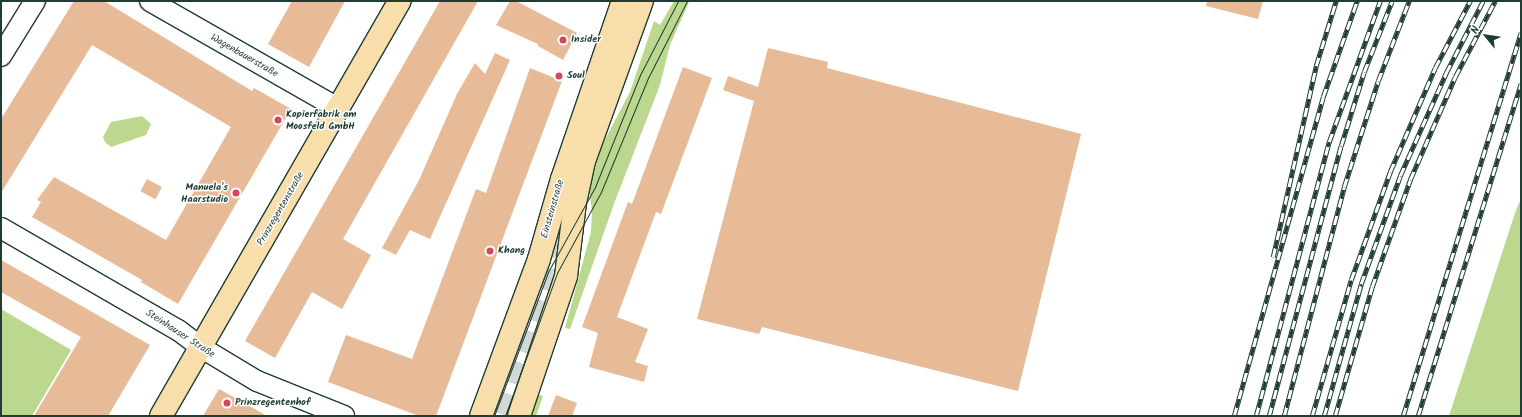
<!DOCTYPE html>
<html>
<head>
<meta charset="utf-8">
<style>
	body { margin:0 }
	#map { position:relative; width:1522px; height:417px; overflow:hidden; background:#fff; font-family:Kalam,sans-serif }
	div>[style] { position:absolute }
	.green>* { inset:0; background:#bcd78e }
	.building>* { inset:0; background:#e7bb97; transform-origin:0 0 }
	.highway-tunnel>* { height:22px; margin-top:-11px; transform-origin:0; background:repeating-linear-gradient(90deg,#d2d8d6 0 22px,transparent 0 33px) }
	.roads { filter:drop-shadow(1px 0 #1f3d34) drop-shadow(-1px 0 #1f3d34) drop-shadow(0 1px #1f3d34) drop-shadow(0 -1px #1f3d34) }
	.minor>* { height:20px; margin:-10px; padding:0 10px; transform-origin:10px; border-radius:10px; background:#fff }
	.major>* { height:22px; margin:-11px; padding:0 11px; transform-origin:11px; border-radius:11px; background:#f8deab }
	.tram>* { height:1px; margin:-0.5px; padding:0 0.5px; transform-origin:0.5px; border-radius:0.5px; background:#1f3d34 }
	.rail>* { height:4.5px; margin-top:-2.25px; transform-origin:0; background:repeating-linear-gradient(90deg,#fff 0 9px,#1f3d34 0 18px); box-sizing:border-box; border-block:1px solid #1f3d34 }
	.dots>* { width:11px; height:11px; translate:-50% -50%; box-sizing:border-box; border:2px solid #fff; border-radius:50% }
	span { translate:-50% -50%; white-space:nowrap; text-align:center; line-height:1.15; -webkit-text-stroke:3px #fff; paint-order:stroke }
	.poi-label { font-size:10px; color:#1f3d34; font-weight:700 }
	.left { translate:0 -50%; text-align:left }
	.right { translate:-100% -50%; text-align:right }
	.street-label { font-size:10px; color:#1f3d34 }
	.frame { position:absolute; inset:0; border:2px solid #1f3d34; pointer-events:none }
	.north { position:absolute; left:1466px; top:16px; width:40px; height:40px; -webkit-text-stroke:3px #fff; paint-order:stroke; rotate:299deg; font-size:11px; font-weight:700; line-height:16px; text-align:center; color:#1f3d34 }
	.north::after { content:''; display:block; margin:auto; width:14px; height:18px; background:#1f3d34; clip-path:polygon(50% 0,100% 100%,50% 72%,0 100%) }
</style>
</head>
<body>
<div id="map">
	<div class="green">
		<div style="clip-path:polygon(674px 1px,689px 2px,670px 45px,660px 85px,615px 201px,570px 329px,565px 328px,591px 232px,592px 211px,589px 191px,600px 149px,630px 92px,654px 21px,660px 25px)"></div>
		<div style="clip-path:polygon(142px 116px,151px 124px,146px 135px,111px 147px,105px 142px,103px 137px,111px 122px)"></div>
		<div style="clip-path:polygon(1521px 199px,1521px 416px,1449px 416px,1516px 210px)"></div>
		<div style="clip-path:polygon(1px 309px,71px 350px,32px 416px,5px 416px,1px 414px)"></div>
		<div style="clip-path:polygon(537px 394px,543px 396px,536px 416px,529px 416px)"></div>
	</div>
	<div class="building">
		<div style="clip-path:polygon(74px 1px,104px 1px,252px 91px,254px 88px,291px 109px,178px 304px,141px 282px,142px 280px,32px 217px,41px 202px,37px 200px,54px 177px,166px 240px,231px 127px,92px 45px,1px 193px,1px 119px)"></div>
		<div style="clip-path:polygon(292px 1px,345px 1px,309px 67px,268px 44px)"></div>
		<div style="clip-path:polygon(440px 1px,478px 1px,343px 239px,371px 255px,342px 309px,312px 292px,275px 358px,245px 341px)"></div>
		<div style="clip-path:polygon(510px 1px,516px 1px,577px 33px,563px 60px,538px 46px,538px 44px,496px 25px)"></div>
		<div style="clip-path:polygon(1207px 1px,1263px 1px,1258px 19px,1206px 6px)"></div>
		<div style="clip-path:polygon(768px 48px,828px 62px,827px 68px,1081px 134px,1018px 391px,762px 327px,759px 334px,697px 319px,754px 101px,723px 90px,728px 76px,758px 87px)"></div>
		<div style="clip-path:polygon(495px 53px,510px 60px,430px 239px,410px 230px,396px 255px,382px 248px,419px 180px,457px 94px,475px 63px,485px 74px)"></div>
		<div style="clip-path:polygon(683px 67px,712px 78px,661px 214px,656px 212px,617px 317px,648px 329px,635px 362px,648px 366px,644px 382px,589px 367px,598px 333px,582px 327px,628px 202px,632px 204px)"></div>
		<div style="clip-path:polygon(530px 68px,562px 81px,436px 416px,419px 416px,328px 382px,346px 335px,412px 359px,476px 189px,486px 193px)"></div>
		<div style="left:147px;top:179px;width:17px;height:14px;rotate:28deg"></div>
		<div style="clip-path:polygon(1px 260px,150px 345px,108px 416px,34px 416px,81px 337px,1px 292px)"></div>
		<div style="clip-path:polygon(219px 389px,239px 400px,267px 416px,203px 416px)"></div>
		<div style="clip-path:polygon(556px 395px,577px 403px,572px 416px,548px 416px)"></div>
	</div>
	<div class="highway-tunnel">
		<div style="left:506px;top:416px;width:183px;rotate:-71.2deg"></div>
	</div>
	<div class="roads">
		<div class="minor">
			<div style="left:150px;top:1px;width:218px;rotate:29.7deg"></div>
			<div style="left:1px;top:56px;width:65px;rotate:-58.3deg"></div>
			<div style="left:1px;top:228px;width:204px;rotate:30deg"></div>
			<div style="left:178px;top:330px;width:30px;rotate:37deg"></div>
			<div style="left:202px;top:348px;width:64px;rotate:31deg"></div>
			<div style="left:257px;top:381px;width:94px;rotate:21.9deg"></div>
		</div>
		<div class="major">
			<div style="left:161px;top:416px;width:479px;rotate:-60.1deg"></div>
			<div style="left:481px;top:416px;width:167px;rotate:-69.7deg"></div>
			<div style="left:539px;top:259px;width:83px;rotate:-74deg"></div>
			<div style="left:562px;top:179px;width:188px;rotate:-71.1deg"></div>
			<div style="left:519px;top:416px;width:148px;rotate:-71.4deg"></div>
			<div style="left:566px;top:276px;width:74px;rotate:-83deg"></div>
			<div style="left:575px;top:203px;width:43px;rotate:-77.9deg"></div>
			<div style="left:584px;top:161px;width:170px;rotate:-70.1deg"></div>
		</div>
	</div>
	<div class="tram">
		<div style="left:494px;top:416px;width:156px;rotate:-69.4deg"></div>
		<div style="left:549px;top:270px;width:95px;rotate:-61deg"></div>
		<div style="left:595px;top:187px;width:121px;rotate:-68.1deg"></div>
		<div style="left:640px;top:75px;width:83px;rotate:-62.8deg"></div>
		<div style="left:505px;top:416px;width:152px;rotate:-70deg"></div>
		<div style="left:557px;top:273px;width:92px;rotate:-61.5deg"></div>
		<div style="left:601px;top:192px;width:123px;rotate:-67.6deg"></div>
		<div style="left:648px;top:78px;width:86px;rotate:-63.1deg"></div>
	</div>
	<div class="rail">
		<div style="left:1273px;top:257px;width:196px;rotate:-77.3deg"></div>
		<div style="left:1316px;top:66px;width:68px;rotate:-72.9deg"></div>
		<div style="left:1234px;top:416px;width:331px;rotate:-74.4deg"></div>
		<div style="left:1323px;top:97px;width:102px;rotate:-70.5deg"></div>
		<div style="left:1256px;top:416px;width:284px;rotate:-75.1deg"></div>
		<div style="left:1329px;top:142px;width:150px;rotate:-70.1deg"></div>
		<div style="left:1269px;top:416px;width:279px;rotate:-75.1deg"></div>
		<div style="left:1341px;top:146px;width:77px;rotate:-72.7deg"></div>
		<div style="left:1364px;top:72px;width:76px;rotate:-68.5deg"></div>
		<div style="left:1284px;top:416px;width:237px;rotate:-75.3deg"></div>
		<div style="left:1344px;top:187px;width:111px;rotate:-72.2deg"></div>
		<div style="left:1378px;top:81px;width:86px;rotate:-68.8deg"></div>
		<div style="left:1312px;top:416px;width:141px;rotate:-74deg"></div>
		<div style="left:1351px;top:280px;width:115px;rotate:-70.1deg"></div>
		<div style="left:1390px;top:172px;width:113px;rotate:-66.6deg"></div>
		<div style="left:1435px;top:68px;width:76px;rotate:-62.4deg"></div>
		<div style="left:1324px;top:416px;width:137px;rotate:-74.3deg"></div>
		<div style="left:1361px;top:284px;width:115px;rotate:-70.1deg"></div>
		<div style="left:1400px;top:176px;width:113px;rotate:-65.9deg"></div>
		<div style="left:1446px;top:73px;width:81px;rotate:-62.8deg"></div>
		<div style="left:1335px;top:416px;width:134px;rotate:-74deg"></div>
		<div style="left:1372px;top:287px;width:114px;rotate:-70.4deg"></div>
		<div style="left:1410px;top:180px;width:112px;rotate:-66.4deg"></div>
		<div style="left:1455px;top:77px;width:86px;rotate:-62.2deg"></div>
		<div style="left:1403px;top:416px;width:401px;rotate:-72.9deg"></div>
		<div style="left:1418px;top:416px;width:348px;rotate:-72.8deg"></div>
	</div>
	<div class="dots">
		<div style="left:563px;top:40px;background:#d1495b"></div>
		<div style="left:559px;top:76px;background:#d1495b"></div>
		<div style="left:278px;top:120px;background:#d1495b"></div>
		<div style="left:236px;top:193px;background:#d1495b"></div>
		<div style="left:490px;top:251px;background:#d1495b"></div>
		<div style="left:227px;top:403px;background:#d1495b"></div>
	</div>
	<div class="poi-label">
		<span class="left" style="left:571px;top:40px">Insider</span>
		<span class="left" style="left:567px;top:76px">Soul</span>
		<span class="left" style="left:286px;top:120px">Kopierfabrik am<br>Moosfeld GmbH</span>
		<span class="right" style="left:228px;top:193px">Manuela's<br>Haarstudio</span>
		<span class="left" style="left:498px;top:251px">Khang</span>
		<span class="left" style="left:235px;top:403px">Prinzregentenhof</span>
	</div>
	<div class="street-label">
		<span style="left:244px;top:56px;rotate:30deg">Wagenbauerstraße</span>
		<span style="left:281px;top:209px;rotate:-60deg">Prinzregentenstraße</span>
		<span style="left:553px;top:209px;rotate:-74deg">Einsteinstraße</span>
		<span style="left:180px;top:334px;rotate:33deg">Steinhauser Straße</span>
	</div>
	<div class="frame"></div>
	<div class="north">N</div>
</div>
</body>
</html>
